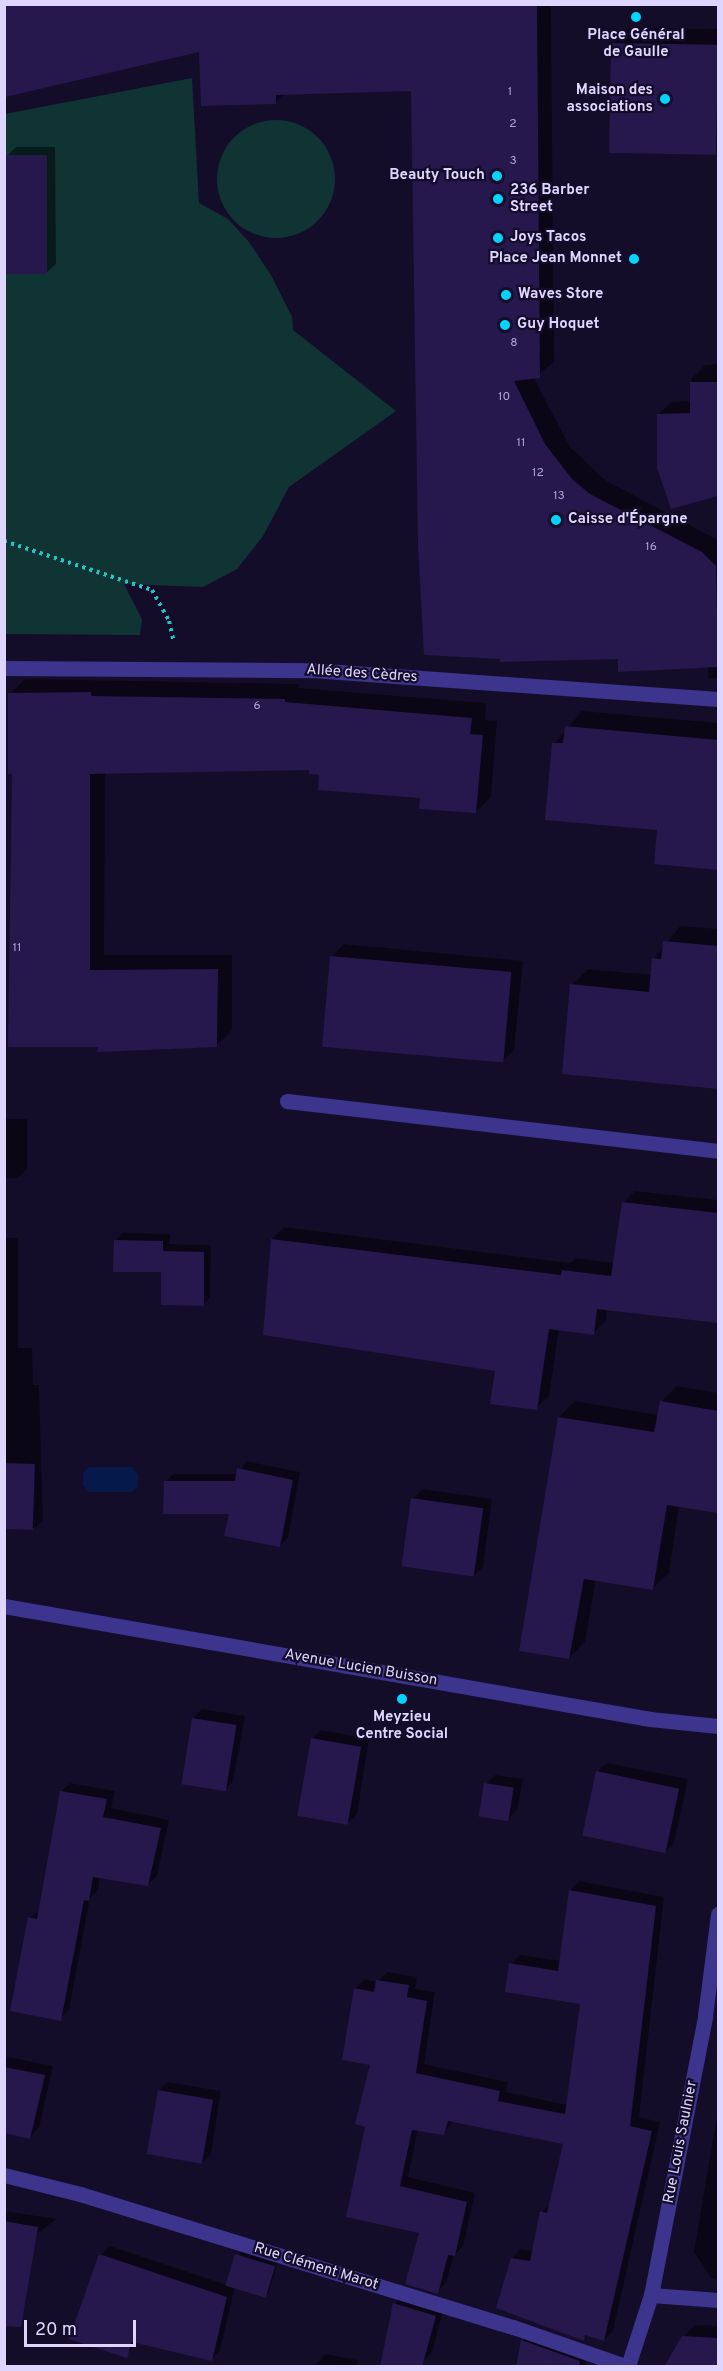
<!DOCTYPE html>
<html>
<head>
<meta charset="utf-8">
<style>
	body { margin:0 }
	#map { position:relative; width:723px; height:2371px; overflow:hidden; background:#140d2a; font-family:Overpass,sans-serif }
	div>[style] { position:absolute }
	.green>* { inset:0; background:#103334 }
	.round { border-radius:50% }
	.water>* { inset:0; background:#05194b }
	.shadow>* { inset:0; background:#0007 }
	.building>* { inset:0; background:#26174d; transform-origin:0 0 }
	.path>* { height:4px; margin-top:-2px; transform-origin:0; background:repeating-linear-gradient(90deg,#22c5c7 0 3px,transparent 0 7.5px) }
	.lane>* { height:15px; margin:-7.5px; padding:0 7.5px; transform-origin:7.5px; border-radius:7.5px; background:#3d348e }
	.street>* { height:15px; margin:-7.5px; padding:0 7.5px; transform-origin:7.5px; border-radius:7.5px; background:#3d348e }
	.dots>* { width:16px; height:16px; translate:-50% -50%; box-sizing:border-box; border:3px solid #140d2a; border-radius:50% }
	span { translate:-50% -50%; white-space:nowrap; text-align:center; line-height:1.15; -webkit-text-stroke:4.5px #140d2a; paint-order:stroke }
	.number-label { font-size:12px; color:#b0a6d2 }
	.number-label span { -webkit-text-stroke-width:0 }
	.poi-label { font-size:15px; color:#ded6ff; font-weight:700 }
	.right { translate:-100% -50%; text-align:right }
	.left { translate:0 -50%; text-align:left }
	.street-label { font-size:15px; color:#ded6ff }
	.frame { position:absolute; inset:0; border:6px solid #ded6ff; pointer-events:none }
	.scale { position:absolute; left:24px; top:2320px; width:112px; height:27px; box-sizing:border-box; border:3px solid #ded6ff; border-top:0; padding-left:8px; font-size:18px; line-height:21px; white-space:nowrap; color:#ded6ff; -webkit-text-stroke:4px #140d2a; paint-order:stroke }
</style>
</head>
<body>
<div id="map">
	<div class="green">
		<div style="clip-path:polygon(192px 78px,199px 203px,228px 219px,249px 242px,271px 275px,292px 317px,293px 330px,396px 411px,289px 487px,263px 536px,237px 569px,203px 587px,124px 584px,142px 619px,140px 635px,5px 634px,5px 114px)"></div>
		<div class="round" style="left:217px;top:120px;width:118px;height:118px"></div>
	</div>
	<div class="water">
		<div style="clip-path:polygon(89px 1467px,132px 1467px,138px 1474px,138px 1487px,132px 1492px,89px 1492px,83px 1485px,83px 1473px)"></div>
	</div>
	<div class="shadow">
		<div style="clip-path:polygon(4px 4px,551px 4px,554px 362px,534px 378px,570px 447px,605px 480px,718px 540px,718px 678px,708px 678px,708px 666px,619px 658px,502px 660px,412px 89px,285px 93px,275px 103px,200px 50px,6px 95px)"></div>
		<div style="clip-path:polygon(629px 28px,718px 29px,718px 153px,611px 151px,613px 43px)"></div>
		<div style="clip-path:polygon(16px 147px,55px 147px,56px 264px,46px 273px,7px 156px)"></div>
		<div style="clip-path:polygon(718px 364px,718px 493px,716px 495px,658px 415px,671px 402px,691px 401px,692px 378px,705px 365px)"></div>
		<div style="clip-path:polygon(25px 679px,299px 684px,299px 688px,486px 703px,485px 720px,497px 721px,491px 797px,476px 812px,311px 769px,105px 773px,104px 955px,232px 955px,232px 1030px,217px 1045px,99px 1050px,13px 773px,10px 694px)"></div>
		<div style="clip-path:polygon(582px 711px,718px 723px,718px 868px,655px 862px,659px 828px,554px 744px)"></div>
		<div style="clip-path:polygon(680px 926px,718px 929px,718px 1088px,563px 1073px,572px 985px,588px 969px,652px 975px,654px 959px)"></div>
		<div style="clip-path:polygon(344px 944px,523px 961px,514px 1050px,501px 1063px,331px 957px)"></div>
		<div style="clip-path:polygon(4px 1119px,27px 1119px,27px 1169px,18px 1178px,4px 1179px)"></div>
		<div style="clip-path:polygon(635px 1191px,718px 1200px,718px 1321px,607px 1308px,606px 1321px,593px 1333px,559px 1329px,549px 1396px,536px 1408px,497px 1370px,272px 1239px,284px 1227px,570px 1263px,575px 1258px,615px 1263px,623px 1203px)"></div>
		<div style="clip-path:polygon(122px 1233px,170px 1234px,169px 1244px,211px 1245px,210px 1297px,203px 1305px,163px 1271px,115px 1241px)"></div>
		<div style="clip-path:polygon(4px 1238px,18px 1238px,18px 1348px,32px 1348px,33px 1385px,39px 1385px,43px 1520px,35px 1528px,4px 1528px)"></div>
		<div style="clip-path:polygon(677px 1386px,718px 1393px,718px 1512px,679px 1506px,669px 1573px,653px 1588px,596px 1579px,585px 1642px,569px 1658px,559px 1417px,575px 1401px,658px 1415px,661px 1402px)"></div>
		<div style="clip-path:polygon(246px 1461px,300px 1472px,288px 1538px,280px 1546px,230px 1512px,165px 1482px,173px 1474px,237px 1474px)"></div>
		<div style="clip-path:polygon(422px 1489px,492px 1499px,483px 1567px,474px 1576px,413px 1499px)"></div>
		<div style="clip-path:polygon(4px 1670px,7px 1671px,4px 1684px)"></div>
		<div style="clip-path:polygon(202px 1709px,245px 1716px,233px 1781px,224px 1791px,193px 1718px)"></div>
		<div style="clip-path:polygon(321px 1730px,369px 1739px,357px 1814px,348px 1823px,313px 1738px)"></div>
		<div style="clip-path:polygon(607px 1763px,688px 1779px,674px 1843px,665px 1853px,597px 1772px)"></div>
		<div style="clip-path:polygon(495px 1775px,523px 1779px,517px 1810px,507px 1820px,486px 1784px)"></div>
		<div style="clip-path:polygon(70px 1783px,115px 1791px,111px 1808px,169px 1820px,157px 1876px,148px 1884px,100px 1876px,98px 1890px,90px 1898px,69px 2010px,60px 2019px,29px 1918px,41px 1910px,61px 1792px)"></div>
		<div style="clip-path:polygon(579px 1881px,664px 1897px,639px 2117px,660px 2122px,613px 2331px,604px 2340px,588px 2335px,583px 2340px,512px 2258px,521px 2249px,534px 2252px,542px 2212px,551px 2203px,565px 2143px,454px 2120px,444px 2133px,418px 2129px,408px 2177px,475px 2193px,463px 2246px,454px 2255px,446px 2283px,437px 2292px,421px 2232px,366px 2126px,371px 2064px,355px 1989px,365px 1979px,377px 1982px,387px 1972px,417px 1977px,415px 1989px,435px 1992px,424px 2064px,508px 2082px,506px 2092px,568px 2105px,581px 2002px,511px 1964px,520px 1955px,561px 1961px,570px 1890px)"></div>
		<div style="clip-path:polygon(4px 2056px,53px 2066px,39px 2128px,30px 2137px,4px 2132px)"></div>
		<div style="clip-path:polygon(168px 2082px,221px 2091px,211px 2154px,202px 2163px,159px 2090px)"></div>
		<div style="clip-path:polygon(718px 2110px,718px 2280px,712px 2279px,694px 2252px)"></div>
		<div style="clip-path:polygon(4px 2211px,57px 2219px,4px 2258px)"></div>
		<div style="clip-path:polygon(110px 2246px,230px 2286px,241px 2251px,278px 2262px,268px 2294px,235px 2286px,220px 2350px,212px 2359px,137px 2342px,126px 2356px,101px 2255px)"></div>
		<div style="clip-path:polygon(404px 2295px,444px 2307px,432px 2352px,423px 2361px,395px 2304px)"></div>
		<div style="clip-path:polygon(695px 2325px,718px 2326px,718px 2366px,670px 2366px,683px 2337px)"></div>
		<div style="clip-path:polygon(531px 2333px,588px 2352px,585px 2366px,518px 2366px,523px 2341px)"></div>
		<div style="clip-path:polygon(325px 2354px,358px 2360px,357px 2366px,315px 2366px)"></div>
	</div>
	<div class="building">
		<div style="clip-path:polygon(4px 4px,537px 4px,540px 378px,514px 381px,545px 444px,572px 479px,590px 494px,702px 552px,716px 566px,718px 667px,618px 672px,618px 659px,500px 662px,500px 659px,424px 655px,418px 545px,411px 91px,276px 95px,276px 104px,201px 106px,199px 52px,5px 97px)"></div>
		<div style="left:611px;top:43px;width:107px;height:110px;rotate:1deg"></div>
		<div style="left:47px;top:155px;width:119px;height:42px;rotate:90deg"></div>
		<div style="clip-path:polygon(690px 382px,718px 382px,718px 496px,671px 509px,657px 468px,657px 414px,690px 413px)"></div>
		<div style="clip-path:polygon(91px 692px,91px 696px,285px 699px,285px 702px,472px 718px,470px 734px,483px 735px,476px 813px,419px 809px,420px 798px,318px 790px,319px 775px,309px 774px,309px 770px,90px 774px,90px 970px,218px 969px,217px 1047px,97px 1052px,98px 1047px,8px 1047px,12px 774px,8px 774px,8px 693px)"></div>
		<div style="clip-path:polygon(565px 726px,718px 740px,718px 870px,654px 864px,657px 830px,545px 820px,552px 743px,563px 743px)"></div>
		<div style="clip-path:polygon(663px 941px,718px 946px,718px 1089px,562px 1074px,570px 984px,649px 992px,652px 958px,661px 959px)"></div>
		<div style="left:330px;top:956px;width:182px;height:91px;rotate:5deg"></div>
		<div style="clip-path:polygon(622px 1202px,718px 1213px,718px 1323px,597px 1309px,594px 1335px,549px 1329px,537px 1410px,490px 1404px,495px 1371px,263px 1335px,271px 1239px,561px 1275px,562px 1270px,611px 1276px)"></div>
		<div style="clip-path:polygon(114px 1240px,163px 1241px,163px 1251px,204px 1252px,204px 1306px,161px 1305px,161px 1272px,113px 1272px)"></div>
		<div style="clip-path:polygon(660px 1401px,718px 1411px,718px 1513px,667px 1505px,653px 1590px,584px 1579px,569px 1659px,519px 1651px,558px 1417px,654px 1432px)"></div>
		<div style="left:4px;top:1463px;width:31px;height:66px;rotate:2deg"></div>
		<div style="clip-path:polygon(237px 1468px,293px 1480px,280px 1547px,224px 1536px,229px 1514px,163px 1514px,164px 1481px,235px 1481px)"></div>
		<div style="left:411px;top:1498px;width:73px;height:69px;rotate:8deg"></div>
		<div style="left:192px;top:1718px;width:45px;height:67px;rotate:9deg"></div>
		<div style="left:311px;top:1738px;width:51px;height:79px;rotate:10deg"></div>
		<div style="left:596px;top:1771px;width:85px;height:66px;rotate:12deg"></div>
		<div style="left:484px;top:1783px;width:30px;height:34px;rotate:9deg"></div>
		<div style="clip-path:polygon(60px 1791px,107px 1799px,103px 1817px,161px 1828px,148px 1886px,93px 1877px,89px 1901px,84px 1900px,61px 2021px,10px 2011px,28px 1917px,37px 1919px)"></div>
		<div style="clip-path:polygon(569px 1890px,656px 1906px,630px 2126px,652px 2131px,604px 2341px,585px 2335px,584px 2341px,496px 2308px,511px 2258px,530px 2261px,540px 2211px,547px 2213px,563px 2144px,448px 2121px,444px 2135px,412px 2130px,400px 2186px,467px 2202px,455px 2256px,448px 2255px,438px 2294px,405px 2284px,419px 2233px,346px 2217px,365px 2127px,355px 2124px,370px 2065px,342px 2060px,354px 1988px,374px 1992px,376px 1980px,409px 1985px,407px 1997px,427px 2001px,416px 2073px,500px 2091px,498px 2101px,565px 2114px,580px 2004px,505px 1992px,509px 1963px,558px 1971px)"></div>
		<div style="clip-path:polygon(4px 2067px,45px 2075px,30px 2139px,4px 2133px)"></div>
		<div style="left:158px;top:2090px;width:56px;height:65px;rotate:10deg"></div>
		<div style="clip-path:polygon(4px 2221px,38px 2227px,21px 2327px,4px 2326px)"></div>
		<div style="clip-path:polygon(99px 2254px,227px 2297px,212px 2361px,132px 2342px,127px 2358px,69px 2339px)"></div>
		<div style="left:235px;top:2254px;width:42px;height:33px;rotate:17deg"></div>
		<div style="clip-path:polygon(393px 2303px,436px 2316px,422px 2367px,380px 2367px)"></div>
		<div style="clip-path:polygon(682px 2336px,718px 2338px,718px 2367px,664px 2367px)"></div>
		<div style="clip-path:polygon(521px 2340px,580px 2361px,579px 2367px,516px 2367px)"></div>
	</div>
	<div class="path">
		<div style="left:4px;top:541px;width:156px;rotate:18.3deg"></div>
		<div style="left:152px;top:590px;width:35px;rotate:61deg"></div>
		<div style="left:169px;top:621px;width:22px;rotate:77deg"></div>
	</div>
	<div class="lane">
		<div style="left:287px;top:1101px;width:434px;rotate:6.6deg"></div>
	</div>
	<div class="street">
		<div style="left:4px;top:668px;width:308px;rotate:0.4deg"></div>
		<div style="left:312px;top:670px;width:407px;rotate:4.1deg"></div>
		<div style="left:4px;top:1606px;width:656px;rotate:9.92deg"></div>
		<div style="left:650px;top:1719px;width:68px;rotate:5.9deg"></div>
		<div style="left:4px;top:2175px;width:78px;rotate:14deg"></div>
		<div style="left:80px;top:2194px;width:453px;rotate:17.1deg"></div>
		<div style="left:513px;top:2327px;width:119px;rotate:19.2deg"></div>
		<div style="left:651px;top:2295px;width:67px;rotate:4.3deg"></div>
		<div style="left:628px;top:2366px;width:75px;rotate:-72.1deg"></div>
		<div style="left:651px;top:2295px;width:284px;rotate:-79deg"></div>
		<div style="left:705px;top:2016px;width:103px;rotate:-82.7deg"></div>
	</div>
	<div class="dots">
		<div style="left:636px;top:17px;background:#02d4ff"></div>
		<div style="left:665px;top:99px;background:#02d4ff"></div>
		<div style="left:497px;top:176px;background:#02d4ff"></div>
		<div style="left:498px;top:199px;background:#02d4ff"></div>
		<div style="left:498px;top:238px;background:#02d4ff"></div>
		<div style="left:634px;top:259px;background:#02d4ff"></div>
		<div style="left:506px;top:295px;background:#02d4ff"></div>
		<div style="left:505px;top:325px;background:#02d4ff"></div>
		<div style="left:556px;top:520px;background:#02d4ff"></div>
		<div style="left:402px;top:1699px;background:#02d4ff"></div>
	</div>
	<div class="number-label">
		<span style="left:510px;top:93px">1</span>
		<span style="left:513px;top:125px">2</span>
		<span style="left:513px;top:162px">3</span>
		<span style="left:514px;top:344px">8</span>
		<span style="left:504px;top:398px">10</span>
		<span style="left:521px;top:444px">11</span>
		<span style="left:538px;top:474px">12</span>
		<span style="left:559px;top:497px">13</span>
		<span style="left:651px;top:548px">16</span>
		<span style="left:257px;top:707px">6</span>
		<span style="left:17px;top:949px">11</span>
	</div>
	<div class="poi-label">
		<span style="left:636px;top:44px">Place Général<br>de Gaulle</span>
		<span class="right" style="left:653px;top:99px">Maison des<br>associations</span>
		<span class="right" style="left:485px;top:176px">Beauty Touch</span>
		<span class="left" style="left:510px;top:199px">236 Barber<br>Street</span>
		<span class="left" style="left:510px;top:238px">Joys Tacos</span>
		<span class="right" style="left:622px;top:259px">Place Jean Monnet</span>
		<span class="left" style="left:518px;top:295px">Waves Store</span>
		<span class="left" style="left:517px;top:325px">Guy Hoquet</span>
		<span class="left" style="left:568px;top:520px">Caisse d'Épargne</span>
		<span style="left:402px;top:1726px">Meyzieu<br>Centre Social</span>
	</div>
	<div class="street-label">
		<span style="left:362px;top:674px;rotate:4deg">Allée des Cèdres</span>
		<span style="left:361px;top:1668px;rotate:10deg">Avenue Lucien Buisson</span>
		<span style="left:681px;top:2142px;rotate:-79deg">Rue Louis Saulnier</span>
		<span style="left:316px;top:2267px;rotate:17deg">Rue Clément Marot</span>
	</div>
	<div class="frame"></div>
	<div class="scale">20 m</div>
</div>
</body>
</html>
